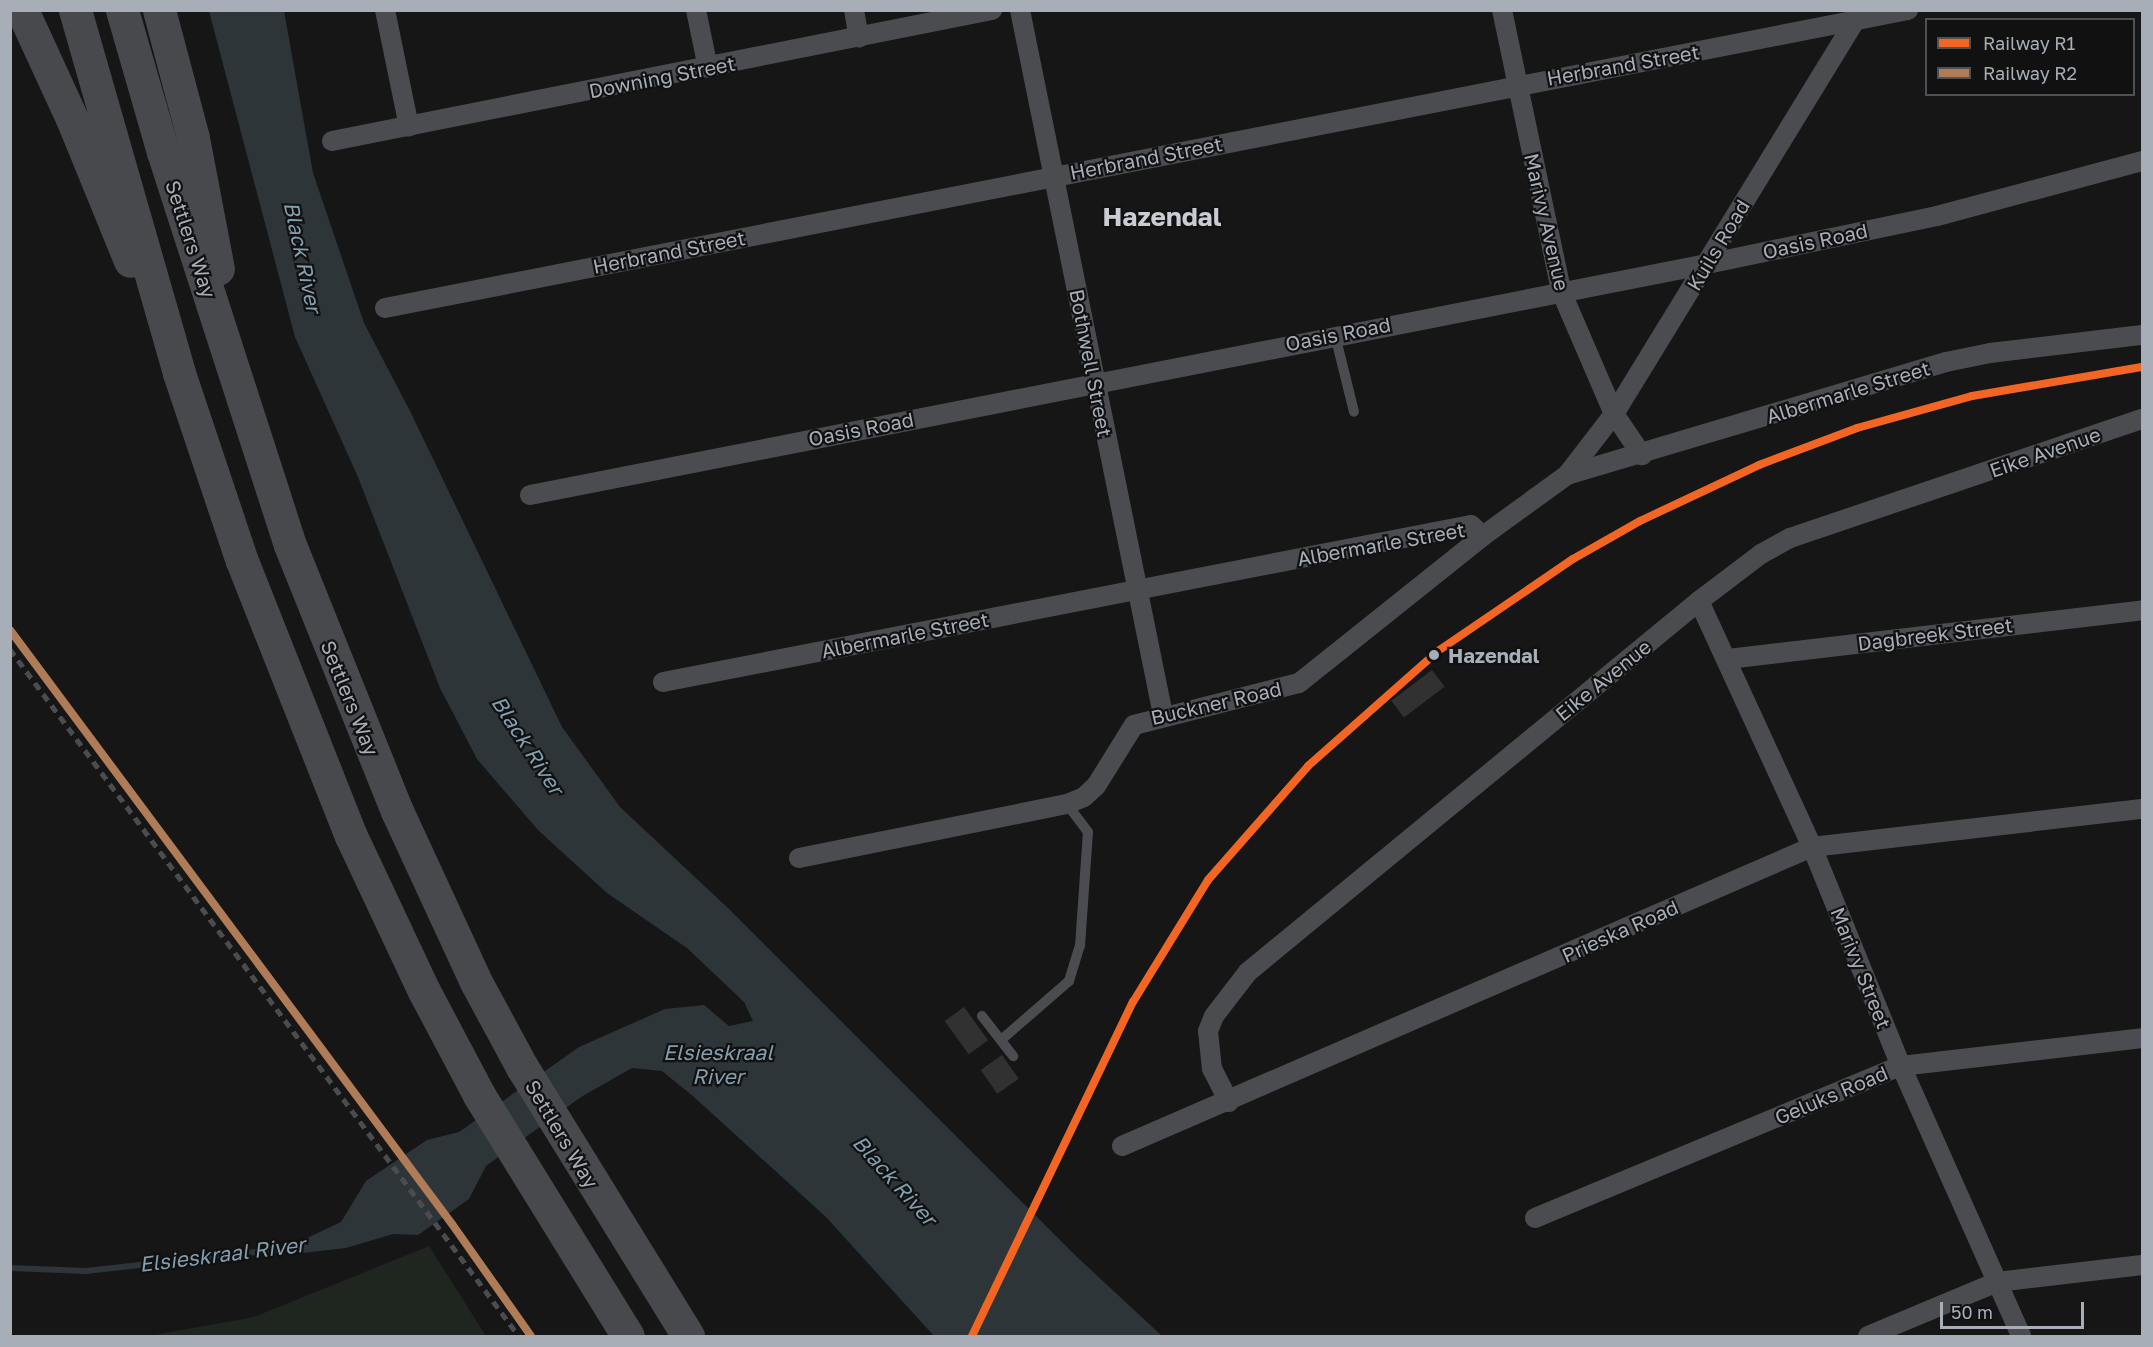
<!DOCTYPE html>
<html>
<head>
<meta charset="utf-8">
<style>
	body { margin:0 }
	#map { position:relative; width:2153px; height:1347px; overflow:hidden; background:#161617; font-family:"Golos Text",sans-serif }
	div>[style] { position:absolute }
	.green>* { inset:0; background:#1f251f }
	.water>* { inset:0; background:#2d3539 }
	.stream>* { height:6px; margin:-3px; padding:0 3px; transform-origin:3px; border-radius:3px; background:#2d3539 }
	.building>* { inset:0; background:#313132; transform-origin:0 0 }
	.service>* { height:10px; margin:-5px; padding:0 5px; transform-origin:5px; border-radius:5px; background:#4b4c4f }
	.minor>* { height:20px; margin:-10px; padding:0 10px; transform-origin:10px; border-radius:10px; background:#4b4c4f }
	.motorway>* { height:33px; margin:-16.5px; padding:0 16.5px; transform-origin:16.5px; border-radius:16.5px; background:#48494c }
	.rail>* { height:4.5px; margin-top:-2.25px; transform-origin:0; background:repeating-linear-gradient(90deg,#4b4c4e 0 8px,transparent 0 14px) }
	.rail-1>* { height:8px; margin:-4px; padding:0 4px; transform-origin:4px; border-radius:4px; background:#f26522 }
	.rail-2>* { height:8px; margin:-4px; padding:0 4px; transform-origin:4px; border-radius:4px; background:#b07c57 }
	.dots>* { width:16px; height:16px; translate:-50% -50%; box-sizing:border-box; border:3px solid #111112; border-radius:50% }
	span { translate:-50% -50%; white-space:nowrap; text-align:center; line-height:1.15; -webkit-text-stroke:4.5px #111112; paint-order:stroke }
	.street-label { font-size:20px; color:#a8aeb7 }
	.stop-label { font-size:20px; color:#a8aeb7; font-weight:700 }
	.left { translate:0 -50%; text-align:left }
	.water-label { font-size:21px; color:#829eaf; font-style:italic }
	.district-label { font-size:26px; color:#c9cdd3; font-weight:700 }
	.frame { position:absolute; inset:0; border:12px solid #a8aeb7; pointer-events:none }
	.legend { position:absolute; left:1925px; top:18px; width:210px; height:78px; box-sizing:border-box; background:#111112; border:2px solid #4d5054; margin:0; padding:8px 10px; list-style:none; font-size:18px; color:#a8aeb7 }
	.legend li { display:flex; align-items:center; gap:12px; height:30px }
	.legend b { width:30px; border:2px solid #4d5054 }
	.scale { position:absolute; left:1940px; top:1302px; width:144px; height:27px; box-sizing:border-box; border:3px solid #a8aeb7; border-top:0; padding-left:8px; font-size:18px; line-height:21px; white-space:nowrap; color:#a8aeb7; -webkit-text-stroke:4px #111112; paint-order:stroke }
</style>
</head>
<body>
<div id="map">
	<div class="green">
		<div style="clip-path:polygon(429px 1246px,486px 1336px,149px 1336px,254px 1317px)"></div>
	</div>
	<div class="water">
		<div style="clip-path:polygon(209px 11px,284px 11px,313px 173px,364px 323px,410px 411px,562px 727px,620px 807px,729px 909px,1077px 1257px,1162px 1336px,934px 1336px,826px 1217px,694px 1097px,662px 1071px,632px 1068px,581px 1097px,486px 1166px,469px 1199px,418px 1235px,393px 1234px,346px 1248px,303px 1253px,284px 1249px,341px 1222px,366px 1181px,427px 1140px,459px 1132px,579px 1047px,665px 1009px,704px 1005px,729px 1026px,753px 1021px,744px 1002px,687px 948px,607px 893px,538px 830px,477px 759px,440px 688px,358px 477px,295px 337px)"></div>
	</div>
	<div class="stream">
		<div style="left:10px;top:1268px;width:76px;rotate:2.3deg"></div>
		<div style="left:86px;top:1271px;width:205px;rotate:-6.4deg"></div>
	</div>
	<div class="building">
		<div style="left:1432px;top:670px;width:21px;height:51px;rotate:53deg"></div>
		<div style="left:964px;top:1007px;width:41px;height:24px;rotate:54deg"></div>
		<div style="left:1002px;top:1055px;width:29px;height:26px;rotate:55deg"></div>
	</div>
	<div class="service">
		<div style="left:1335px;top:335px;width:79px;rotate:76.1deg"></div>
		<div style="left:982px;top:1016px;width:51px;rotate:52.2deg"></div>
		<div style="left:1001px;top:1040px;width:90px;rotate:-40.9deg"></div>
		<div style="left:1069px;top:981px;width:37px;rotate:-73deg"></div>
		<div style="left:1080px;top:946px;width:114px;rotate:-86deg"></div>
		<div style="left:1088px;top:832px;width:35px;rotate:-127deg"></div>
	</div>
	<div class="minor">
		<div style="left:385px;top:10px;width:119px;rotate:78.4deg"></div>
		<div style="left:696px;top:10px;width:59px;rotate:78.3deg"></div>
		<div style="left:854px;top:10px;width:28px;rotate:80deg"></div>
		<div style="left:1020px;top:10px;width:719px;rotate:78.53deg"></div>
		<div style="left:1502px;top:10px;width:287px;rotate:78.1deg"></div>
		<div style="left:1561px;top:291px;width:134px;rotate:66.7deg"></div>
		<div style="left:1614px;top:414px;width:50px;rotate:55.7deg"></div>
		<div style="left:332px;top:141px;width:673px;rotate:-11.23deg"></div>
		<div style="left:385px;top:308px;width:1552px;rotate:-11.07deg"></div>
		<div style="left:1567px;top:475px;width:77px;rotate:-52.4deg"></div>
		<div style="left:1614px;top:414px;width:465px;rotate:-58.5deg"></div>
		<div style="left:530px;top:495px;width:1199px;rotate:-11.1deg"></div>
		<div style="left:1707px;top:264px;width:235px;rotate:-11.8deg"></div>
		<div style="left:1937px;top:216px;width:212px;rotate:-15deg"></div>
		<div style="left:1699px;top:601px;width:271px;rotate:65.3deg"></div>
		<div style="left:1812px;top:847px;width:236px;rotate:67.9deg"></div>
		<div style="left:1901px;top:1066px;width:295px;rotate:66deg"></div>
		<div style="left:1728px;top:659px;width:417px;rotate:-6.7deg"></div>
		<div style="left:663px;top:682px;width:823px;rotate:-11deg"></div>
		<div style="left:1471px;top:525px;width:16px;rotate:43deg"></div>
		<div style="left:799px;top:858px;width:273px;rotate:-11.4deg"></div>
		<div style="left:1067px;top:804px;width:18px;rotate:-22deg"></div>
		<div style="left:1084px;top:797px;width:16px;rotate:-43deg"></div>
		<div style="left:1096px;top:786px;width:72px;rotate:-58.1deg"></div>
		<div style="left:1134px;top:725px;width:170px;rotate:-14.3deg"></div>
		<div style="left:1299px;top:683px;width:236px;rotate:-38.6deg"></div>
		<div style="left:1483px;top:536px;width:104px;rotate:-36deg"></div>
		<div style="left:1567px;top:475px;width:395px;rotate:-16.6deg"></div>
		<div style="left:1946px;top:362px;width:45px;rotate:-11.6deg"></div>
		<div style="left:1990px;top:353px;width:153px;rotate:-6.8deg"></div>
		<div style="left:1229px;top:1102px;width:37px;rotate:-117deg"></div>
		<div style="left:1212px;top:1069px;width:38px;rotate:-96deg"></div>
		<div style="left:1208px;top:1031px;width:16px;rotate:-68deg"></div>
		<div style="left:1214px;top:1016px;width:56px;rotate:-52.3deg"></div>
		<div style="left:1248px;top:972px;width:584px;rotate:-39.44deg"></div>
		<div style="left:1699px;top:601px;width:78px;rotate:-37.2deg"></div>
		<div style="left:1761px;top:554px;width:33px;rotate:-29deg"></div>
		<div style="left:1790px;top:538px;width:372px;rotate:-18.7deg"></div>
		<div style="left:1122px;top:1146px;width:752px;rotate:-23.43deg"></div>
		<div style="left:1812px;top:847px;width:332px;rotate:-6.6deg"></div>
		<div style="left:1535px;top:1218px;width:396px;rotate:-22.6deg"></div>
		<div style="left:1901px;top:1066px;width:243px;rotate:-6.6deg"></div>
		<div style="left:1868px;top:1336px;width:140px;rotate:-22.7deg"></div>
		<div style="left:1997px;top:1282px;width:146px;rotate:-6.7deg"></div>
	</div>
	<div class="motorway">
		<div style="left:22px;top:10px;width:122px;rotate:65.3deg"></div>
		<div style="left:73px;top:121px;width:151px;rotate:67.8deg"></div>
		<div style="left:75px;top:10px;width:378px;rotate:74deg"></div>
		<div style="left:179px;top:373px;width:198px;rotate:71.5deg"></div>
		<div style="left:242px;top:561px;width:296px;rotate:68.4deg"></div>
		<div style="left:351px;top:836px;width:171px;rotate:64.8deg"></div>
		<div style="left:424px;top:991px;width:118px;rotate:62.1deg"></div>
		<div style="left:479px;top:1095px;width:283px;rotate:58.3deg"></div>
		<div style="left:122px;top:10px;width:148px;rotate:73.9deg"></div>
		<div style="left:163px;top:152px;width:413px;rotate:72.1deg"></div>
		<div style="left:290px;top:545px;width:287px;rotate:68.1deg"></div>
		<div style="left:397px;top:811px;width:188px;rotate:65.2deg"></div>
		<div style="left:476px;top:982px;width:97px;rotate:61.6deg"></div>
		<div style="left:522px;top:1067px;width:316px;rotate:58.3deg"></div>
		<div style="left:159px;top:10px;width:132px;rotate:75.1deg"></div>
		<div style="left:193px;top:138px;width:133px;rotate:79.2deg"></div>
	</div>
	<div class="rail">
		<div style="left:10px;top:631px;width:3px;rotate:45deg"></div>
		<div style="left:10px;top:649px;width:855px;rotate:53.47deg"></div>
	</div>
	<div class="rail-1">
		<div style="left:972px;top:1336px;width:371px;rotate:-64.3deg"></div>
		<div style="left:1133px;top:1002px;width:143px;rotate:-58.4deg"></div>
		<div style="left:1208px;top:880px;width:152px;rotate:-48.7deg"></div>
		<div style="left:1308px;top:766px;width:174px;rotate:-41.5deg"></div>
		<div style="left:1438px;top:651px;width:163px;rotate:-34.3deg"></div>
		<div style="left:1573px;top:559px;width:77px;rotate:-29.6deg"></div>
		<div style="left:1640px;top:521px;width:132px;rotate:-25.2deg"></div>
		<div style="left:1759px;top:465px;width:105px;rotate:-20.7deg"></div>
		<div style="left:1857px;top:428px;width:119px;rotate:-15.5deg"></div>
		<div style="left:1972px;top:396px;width:172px;rotate:-9.7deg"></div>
	</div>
	<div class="rail-2">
		<div style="left:10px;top:630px;width:740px;rotate:53.35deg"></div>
		<div style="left:452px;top:1224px;width:137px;rotate:54.8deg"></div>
	</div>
	<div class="dots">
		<div style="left:1434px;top:655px;background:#a8aeb7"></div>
	</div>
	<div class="street-label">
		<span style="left:1623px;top:65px;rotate:-10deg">Herbrand Street</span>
		<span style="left:662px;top:77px;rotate:-11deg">Downing Street</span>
		<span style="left:1146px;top:158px;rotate:-11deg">Herbrand Street</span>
		<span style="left:1547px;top:222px;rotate:77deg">Marivy Avenue</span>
		<span style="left:191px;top:239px;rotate:72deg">Settlers Way</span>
		<span style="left:1815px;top:241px;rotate:-12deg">Oasis Road</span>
		<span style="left:1718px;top:245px;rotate:-59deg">Kuils Road</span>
		<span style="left:669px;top:252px;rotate:-11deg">Herbrand Street</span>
		<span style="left:1338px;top:334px;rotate:-11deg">Oasis Road</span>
		<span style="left:1091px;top:363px;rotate:79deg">Bothwell Street</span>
		<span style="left:1848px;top:392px;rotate:-17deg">Albermarle Street</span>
		<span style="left:861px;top:429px;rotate:-11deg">Oasis Road</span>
		<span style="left:2045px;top:452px;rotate:-19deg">Eike Avenue</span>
		<span style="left:1381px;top:544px;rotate:-10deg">Albermarle Street</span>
		<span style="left:1935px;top:634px;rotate:-7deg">Dagbreek Street</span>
		<span style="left:905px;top:635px;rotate:-11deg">Albermarle Street</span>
		<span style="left:1603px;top:680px;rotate:-39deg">Eike Avenue</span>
		<span style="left:350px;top:698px;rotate:68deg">Settlers Way</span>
		<span style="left:1216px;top:703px;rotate:-13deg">Buckner Road</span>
		<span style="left:1620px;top:931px;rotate:-24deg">Prieska Road</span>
		<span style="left:1861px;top:968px;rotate:68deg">Marivy Street</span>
		<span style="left:1831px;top:1095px;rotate:-23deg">Geluks Road</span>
		<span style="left:562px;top:1134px;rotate:59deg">Settlers Way</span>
	</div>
	<div class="stop-label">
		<span class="left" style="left:1448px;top:655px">Hazendal</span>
	</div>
	<div class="water-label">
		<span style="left:303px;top:257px;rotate:78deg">Black River</span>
		<span style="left:528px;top:745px;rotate:57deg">Black River</span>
		<span style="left:718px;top:1064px">Elsieskraal<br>River</span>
		<span style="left:895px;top:1180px;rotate:48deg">Black River</span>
		<span style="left:222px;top:1254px;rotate:-7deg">Elsieskraal River</span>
	</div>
	<div class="district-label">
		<span style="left:1162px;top:217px">Hazendal</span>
	</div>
	<div class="frame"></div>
	<ul class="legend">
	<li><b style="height:8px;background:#f26522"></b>Railway R1</li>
	<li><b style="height:8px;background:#b07c57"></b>Railway R2</li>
	</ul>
	<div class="scale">50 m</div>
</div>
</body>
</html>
